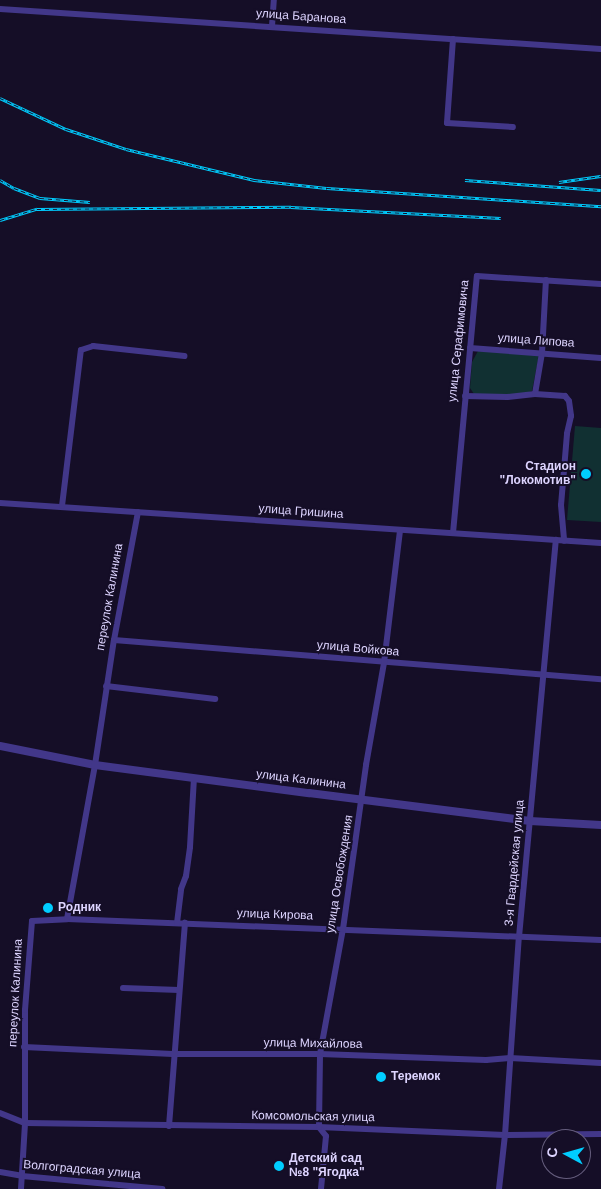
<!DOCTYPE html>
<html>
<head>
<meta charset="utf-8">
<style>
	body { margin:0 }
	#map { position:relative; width:601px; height:1189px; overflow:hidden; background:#150e27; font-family:Helvetica,sans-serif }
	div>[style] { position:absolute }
	.green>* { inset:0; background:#113032 }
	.minor>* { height:6px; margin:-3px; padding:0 3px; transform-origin:3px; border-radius:3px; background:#423789 }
	.tertiary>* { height:8px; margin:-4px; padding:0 4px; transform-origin:4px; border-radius:4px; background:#423789 }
	.rail>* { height:3px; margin-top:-1.5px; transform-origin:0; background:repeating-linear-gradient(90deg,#150e27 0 4px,#00cdff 0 8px); box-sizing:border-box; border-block:1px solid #00cdff }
	.dots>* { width:14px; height:14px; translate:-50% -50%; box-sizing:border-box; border:2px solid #150e27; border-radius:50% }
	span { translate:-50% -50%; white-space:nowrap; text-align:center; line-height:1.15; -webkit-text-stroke:4px #150e27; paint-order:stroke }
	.street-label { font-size:12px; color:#ddd4ff }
	.poi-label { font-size:12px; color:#ddd4ff; font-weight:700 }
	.right { translate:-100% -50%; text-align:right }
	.left { translate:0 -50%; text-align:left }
	.north { position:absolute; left:541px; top:1129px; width:50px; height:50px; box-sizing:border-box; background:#150e27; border:1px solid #655d7d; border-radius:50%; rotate:276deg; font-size:14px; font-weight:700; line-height:20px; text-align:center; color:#ddd4ff }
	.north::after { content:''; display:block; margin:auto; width:18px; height:22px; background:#00cdff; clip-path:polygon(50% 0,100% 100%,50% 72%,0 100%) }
</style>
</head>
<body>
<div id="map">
	<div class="green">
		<div style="clip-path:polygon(478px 351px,539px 355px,532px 391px,522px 394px,474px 394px,470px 388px,472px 362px)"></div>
		<div style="clip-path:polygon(575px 426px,601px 428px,601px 522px,567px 520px)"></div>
	</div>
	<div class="minor">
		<div style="left:0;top:9px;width:602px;rotate:3.81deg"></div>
		<div style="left:272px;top:26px;width:26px;rotate:-86deg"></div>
		<div style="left:453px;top:39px;width:84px;rotate:94.1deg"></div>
		<div style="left:447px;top:123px;width:66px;rotate:3.5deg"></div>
		<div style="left:470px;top:348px;width:131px;rotate:4.4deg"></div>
		<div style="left:535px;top:394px;width:42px;rotate:-80.3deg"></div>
		<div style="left:542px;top:353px;width:73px;rotate:-86.9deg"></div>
		<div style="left:465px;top:396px;width:42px;rotate:1.4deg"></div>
		<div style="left:507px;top:397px;width:28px;rotate:-6deg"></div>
		<div style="left:535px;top:394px;width:30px;rotate:4deg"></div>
		<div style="left:565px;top:396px;width:6px;rotate:51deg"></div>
		<div style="left:569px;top:401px;width:15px;rotate:82deg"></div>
		<div style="left:571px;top:416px;width:18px;rotate:103deg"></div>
		<div style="left:567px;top:434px;width:71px;rotate:94.8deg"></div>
		<div style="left:561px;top:505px;width:36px;rotate:85deg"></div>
		<div style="left:0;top:503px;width:602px;rotate:3.81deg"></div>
		<div style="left:62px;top:506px;width:157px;rotate:-83.1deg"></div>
		<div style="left:81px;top:350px;width:13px;rotate:-18deg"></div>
		<div style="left:93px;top:346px;width:92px;rotate:6.3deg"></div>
		<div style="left:453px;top:533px;width:258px;rotate:-84.7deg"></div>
		<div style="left:477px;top:276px;width:124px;rotate:3.7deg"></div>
		<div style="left:114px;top:640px;width:489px;rotate:4.6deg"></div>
		<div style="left:106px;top:686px;width:110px;rotate:6.8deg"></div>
		<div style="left:67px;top:919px;width:534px;rotate:2.25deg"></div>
		<div style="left:177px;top:923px;width:34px;rotate:-83deg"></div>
		<div style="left:181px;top:889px;width:14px;rotate:-69deg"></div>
		<div style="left:186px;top:876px;width:29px;rotate:-82deg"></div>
		<div style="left:190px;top:847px;width:69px;rotate:-86.7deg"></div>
		<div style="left:123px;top:988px;width:56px;rotate:2deg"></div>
		<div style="left:24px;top:1047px;width:149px;rotate:2.7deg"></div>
		<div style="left:173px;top:1054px;width:147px"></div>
		<div style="left:320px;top:1054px;width:166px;rotate:2.1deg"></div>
		<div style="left:486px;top:1060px;width:24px;rotate:-5deg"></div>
		<div style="left:510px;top:1058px;width:91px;rotate:3.1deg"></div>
		<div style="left:0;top:1113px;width:27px;rotate:22deg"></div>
		<div style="left:25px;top:1123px;width:294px;rotate:0.8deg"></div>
		<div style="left:319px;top:1127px;width:186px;rotate:2.5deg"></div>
		<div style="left:505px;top:1135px;width:96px;rotate:-0.6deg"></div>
		<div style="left:169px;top:1126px;width:204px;rotate:-85.5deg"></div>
		<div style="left:0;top:1172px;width:22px;rotate:10deg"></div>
		<div style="left:22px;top:1176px;width:141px;rotate:5.3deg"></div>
		<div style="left:21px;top:1189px;width:66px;rotate:-86.5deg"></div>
		<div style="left:25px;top:1123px;width:113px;rotate:-90deg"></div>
		<div style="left:25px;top:1010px;width:89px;rotate:-85.5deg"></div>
		<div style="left:32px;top:921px;width:35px;rotate:-3deg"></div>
		<div style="left:67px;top:919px;width:157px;rotate:-79.7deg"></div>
		<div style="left:95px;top:765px;width:126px;rotate:-81.4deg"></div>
		<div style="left:114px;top:640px;width:130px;rotate:-79.4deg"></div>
		<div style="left:321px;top:1189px;width:53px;rotate:-84.6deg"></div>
		<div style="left:326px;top:1136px;width:11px;rotate:-128deg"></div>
		<div style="left:319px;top:1127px;width:73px;rotate:-89.2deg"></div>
		<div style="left:320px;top:1054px;width:127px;rotate:-79.6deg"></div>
		<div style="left:343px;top:929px;width:166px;rotate:-82deg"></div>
		<div style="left:366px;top:765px;width:104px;rotate:-80deg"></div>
		<div style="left:384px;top:663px;width:134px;rotate:-83.1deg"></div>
		<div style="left:499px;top:1189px;width:54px;rotate:-83.7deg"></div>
		<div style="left:505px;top:1135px;width:198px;rotate:-86deg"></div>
		<div style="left:519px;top:937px;width:399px;rotate:-84.7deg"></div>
	</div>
	<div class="tertiary">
		<div style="left:0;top:746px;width:97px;rotate:11.3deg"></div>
		<div style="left:95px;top:765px;width:216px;rotate:7.5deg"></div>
		<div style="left:309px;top:793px;width:223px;rotate:7.2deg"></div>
		<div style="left:530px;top:821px;width:71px;rotate:3.2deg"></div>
	</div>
	<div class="rail">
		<div style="left:0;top:98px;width:73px;rotate:25.2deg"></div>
		<div style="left:66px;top:129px;width:63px;rotate:18.4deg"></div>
		<div style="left:126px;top:149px;width:132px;rotate:13.6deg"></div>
		<div style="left:254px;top:180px;width:73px;rotate:6.3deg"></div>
		<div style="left:327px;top:188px;width:275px;rotate:3.8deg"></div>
		<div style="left:0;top:180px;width:16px;rotate:30deg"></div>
		<div style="left:14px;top:188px;width:28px;rotate:21deg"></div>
		<div style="left:40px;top:198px;width:50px;rotate:4.6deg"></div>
		<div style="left:465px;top:180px;width:136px;rotate:4.2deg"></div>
		<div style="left:559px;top:182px;width:42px;rotate:-8.1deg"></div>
		<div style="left:0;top:220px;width:39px;rotate:-17deg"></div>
		<div style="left:37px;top:209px;width:254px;rotate:-0.5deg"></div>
		<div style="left:291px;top:207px;width:210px;rotate:3deg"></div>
	</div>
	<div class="dots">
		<div style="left:586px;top:474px;background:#00cdff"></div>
		<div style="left:48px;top:908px;background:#00cdff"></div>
		<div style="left:381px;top:1077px;background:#00cdff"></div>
		<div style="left:279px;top:1166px;background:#00cdff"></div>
	</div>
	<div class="street-label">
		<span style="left:301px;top:17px;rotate:4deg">улица Баранова</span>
		<span style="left:459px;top:341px;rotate:-84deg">улица Серафимовича</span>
		<span style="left:536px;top:341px;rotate:4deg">улица Липова</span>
		<span style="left:301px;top:512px;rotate:4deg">улица Гришина</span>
		<span style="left:110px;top:597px;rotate:-80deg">переулок Калинина</span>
		<span style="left:358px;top:649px;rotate:5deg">улица Войкова</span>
		<span style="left:301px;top:780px;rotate:7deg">улица Калинина</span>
		<span style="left:515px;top:863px;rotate:-85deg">3-я Гвардейская улица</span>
		<span style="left:340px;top:874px;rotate:-81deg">улица Освобождения</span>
		<span style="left:275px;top:915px;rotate:2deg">улица Кирова</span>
		<span style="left:16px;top:993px;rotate:-87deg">переулок Калинина</span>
		<span style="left:313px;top:1044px;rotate:1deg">улица Михайлова</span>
		<span style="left:313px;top:1117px;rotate:1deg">Комсомольская улица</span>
		<span style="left:82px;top:1170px;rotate:5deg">Волгоградская улица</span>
	</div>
	<div class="poi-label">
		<span class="right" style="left:576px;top:474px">Стадион<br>"Локомотив"</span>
		<span class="left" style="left:58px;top:908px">Родник</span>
		<span class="left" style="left:391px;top:1077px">Теремок</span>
		<span class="left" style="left:289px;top:1166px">Детский сад<br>№8 "Ягодка"</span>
	</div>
	<div class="north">С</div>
</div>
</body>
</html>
